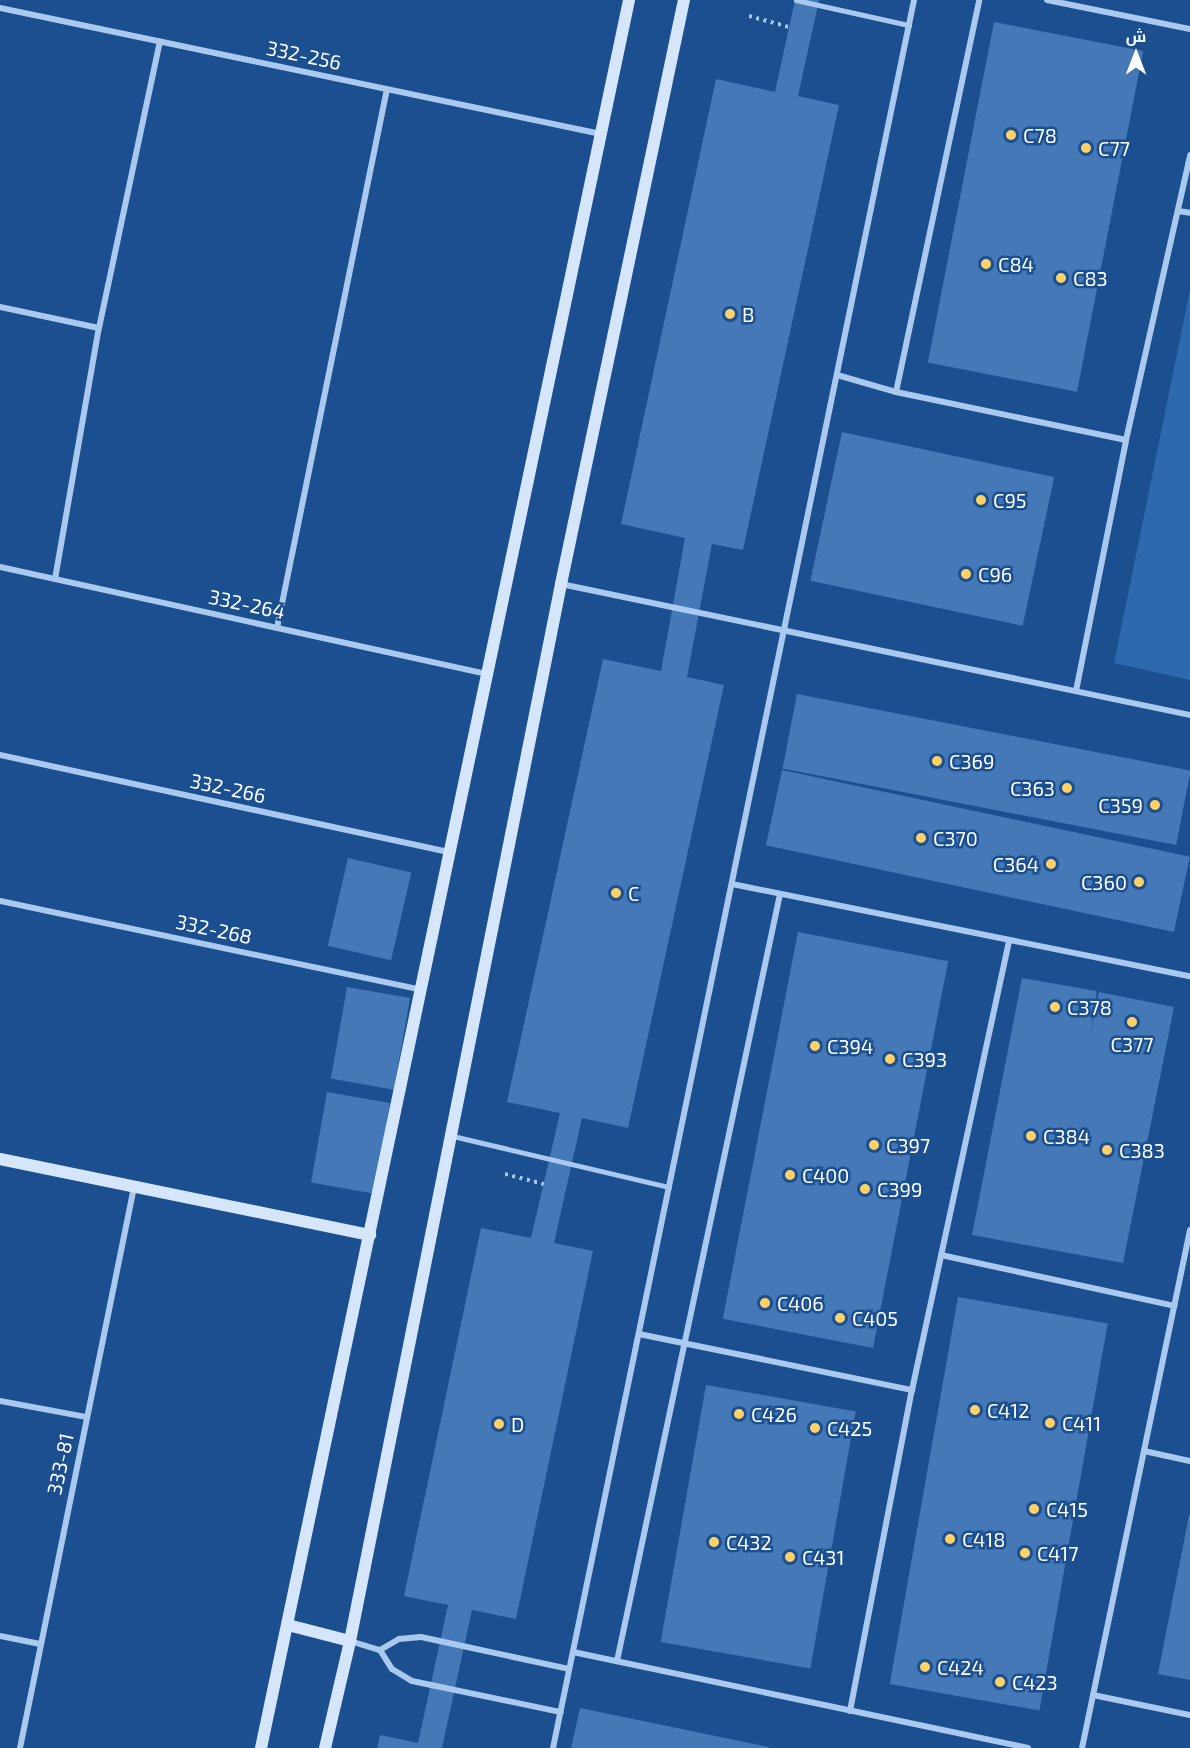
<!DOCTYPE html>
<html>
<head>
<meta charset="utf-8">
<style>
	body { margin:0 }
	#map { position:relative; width:1190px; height:1748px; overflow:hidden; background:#1b4f8f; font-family:"Exo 2",Cairo,sans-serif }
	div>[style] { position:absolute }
	.green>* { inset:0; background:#2e69ad }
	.building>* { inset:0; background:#4478b7; transform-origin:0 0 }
	.path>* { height:4px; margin-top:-2px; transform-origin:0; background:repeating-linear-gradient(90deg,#a9c9ee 0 3px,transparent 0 7.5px) }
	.lane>* { height:4.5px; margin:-2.25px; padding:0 2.25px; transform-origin:2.25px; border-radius:2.25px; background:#a9c9ee }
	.street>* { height:6px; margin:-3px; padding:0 3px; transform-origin:3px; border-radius:3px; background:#a9c9ee }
	.secondary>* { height:12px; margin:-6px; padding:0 6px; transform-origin:6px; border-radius:6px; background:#d6e6fa }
	.dots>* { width:16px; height:16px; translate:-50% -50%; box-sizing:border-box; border:3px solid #1b4f8f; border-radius:50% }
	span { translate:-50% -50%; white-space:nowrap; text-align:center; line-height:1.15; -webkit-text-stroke:5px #1b4f8f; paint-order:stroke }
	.street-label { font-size:20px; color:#fff }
	.poi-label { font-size:20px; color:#fff }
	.left { translate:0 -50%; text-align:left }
	.right { translate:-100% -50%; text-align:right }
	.north { position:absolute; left:1106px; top:24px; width:60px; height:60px; -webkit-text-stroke:4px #1b4f8f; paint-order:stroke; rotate:0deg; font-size:16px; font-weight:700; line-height:24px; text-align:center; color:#fff }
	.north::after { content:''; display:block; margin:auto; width:21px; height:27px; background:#fff; clip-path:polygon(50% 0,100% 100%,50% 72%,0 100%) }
</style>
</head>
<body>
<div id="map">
	<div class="green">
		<div style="clip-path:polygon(1190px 290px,1190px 680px,1114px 663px)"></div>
	</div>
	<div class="building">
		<div style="clip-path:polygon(795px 0,819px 0,798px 96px,839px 105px,743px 550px,712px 544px,687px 677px,724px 685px,628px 1128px,582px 1118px,554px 1243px,593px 1251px,516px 1619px,472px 1610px,442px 1748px,377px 1748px,380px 1735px,418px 1743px,448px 1605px,404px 1596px,481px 1228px,531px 1238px,560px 1113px,507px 1102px,603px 659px,661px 671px,685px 538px,621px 524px,716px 79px,775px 92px)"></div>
		<div style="left:994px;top:22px;width:152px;height:347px;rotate:11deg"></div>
		<div style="left:842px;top:432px;width:217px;height:152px;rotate:12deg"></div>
		<div style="left:797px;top:694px;width:401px;height:76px;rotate:11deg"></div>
		<div style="left:782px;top:770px;width:417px;height:77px;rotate:12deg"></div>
		<div style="left:348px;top:858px;width:65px;height:90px;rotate:13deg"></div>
		<div style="left:798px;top:932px;width:153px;height:394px;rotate:11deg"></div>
		<div style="clip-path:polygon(1022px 978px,1097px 991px,1090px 1036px,1099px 992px,1174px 1007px,1123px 1263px,972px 1235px)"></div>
		<div style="left:347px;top:987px;width:64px;height:93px;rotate:10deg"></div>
		<div style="left:327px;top:1092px;width:64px;height:92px;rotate:10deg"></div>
		<div style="left:958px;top:1297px;width:152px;height:393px;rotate:10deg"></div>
		<div style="left:706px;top:1385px;width:152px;height:261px;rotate:10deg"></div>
		<div style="clip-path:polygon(1189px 1515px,1190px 1515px,1190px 1680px,1158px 1674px)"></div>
		<div style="clip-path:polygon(580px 1708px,769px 1747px,769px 1748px,571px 1748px)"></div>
	</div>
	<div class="path">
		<div style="left:749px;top:16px;width:41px;rotate:15.4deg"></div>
		<div style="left:505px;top:1174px;width:40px;rotate:14.4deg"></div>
	</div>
	<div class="lane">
		<div style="left:796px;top:0;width:116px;rotate:12.5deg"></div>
		<div style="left:453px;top:1136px;width:222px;rotate:13.3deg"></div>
	</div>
	<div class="street">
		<div style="left:1047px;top:0;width:146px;rotate:11.5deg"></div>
		<div style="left:0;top:8px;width:614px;rotate:11.84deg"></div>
		<div style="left:1178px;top:211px;width:12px;rotate:9deg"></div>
		<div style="left:0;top:307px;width:101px;rotate:12deg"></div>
		<div style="left:837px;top:375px;width:61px;rotate:16.1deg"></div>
		<div style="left:896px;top:392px;width:235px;rotate:11.8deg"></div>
		<div style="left:896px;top:392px;width:401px;rotate:-78deg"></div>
		<div style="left:0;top:567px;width:499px;rotate:12.4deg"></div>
		<div style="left:55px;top:579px;width:255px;rotate:-80.1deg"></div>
		<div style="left:99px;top:328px;width:293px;rotate:-78deg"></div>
		<div style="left:561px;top:584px;width:642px;rotate:11.76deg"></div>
		<div style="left:277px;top:628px;width:550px;rotate:-78.47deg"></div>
		<div style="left:1076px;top:691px;width:256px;rotate:-78.7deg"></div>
		<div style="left:1126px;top:440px;width:292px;rotate:-77.3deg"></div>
		<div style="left:0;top:755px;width:460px;rotate:12.2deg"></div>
		<div style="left:732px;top:884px;width:467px;rotate:11.4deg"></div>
		<div style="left:0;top:901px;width:430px;rotate:11.9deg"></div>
		<div style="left:941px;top:1255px;width:239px;rotate:12.3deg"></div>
		<div style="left:639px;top:1334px;width:279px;rotate:11.6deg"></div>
		<div style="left:0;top:1401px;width:87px;rotate:10.5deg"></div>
		<div style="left:1144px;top:1451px;width:47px;rotate:12.3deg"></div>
		<div style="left:0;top:1636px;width:41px;rotate:11.3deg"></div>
		<div style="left:350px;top:1641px;width:31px;rotate:17deg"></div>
		<div style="left:380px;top:1650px;width:22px;rotate:58deg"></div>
		<div style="left:392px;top:1669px;width:23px;rotate:31deg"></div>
		<div style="left:412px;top:1681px;width:152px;rotate:11.8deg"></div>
		<div style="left:380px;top:1650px;width:22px;rotate:-30deg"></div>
		<div style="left:399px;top:1639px;width:22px;rotate:-5deg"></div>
		<div style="left:421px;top:1637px;width:151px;rotate:12.2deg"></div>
		<div style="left:573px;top:1652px;width:465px;rotate:11.9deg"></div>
		<div style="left:617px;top:1661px;width:784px;rotate:-78deg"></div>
		<div style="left:1093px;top:1695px;width:99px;rotate:11.7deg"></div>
		<div style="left:850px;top:1711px;width:327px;rotate:-79.1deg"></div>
		<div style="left:912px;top:1390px;width:459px;rotate:-77.8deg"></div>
		<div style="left:20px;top:1748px;width:572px;rotate:-78.51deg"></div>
		<div style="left:553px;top:1748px;width:1785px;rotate:-78.33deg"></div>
		<div style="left:1082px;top:1748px;width:529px;rotate:-78.22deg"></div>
	</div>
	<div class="secondary">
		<div style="left:0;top:1159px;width:378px;rotate:11.6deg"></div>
		<div style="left:288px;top:1625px;width:64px;rotate:14.5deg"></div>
		<div style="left:261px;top:1748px;width:1786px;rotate:-78.11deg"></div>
		<div style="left:325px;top:1748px;width:110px;rotate:-76.8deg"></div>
		<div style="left:350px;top:1641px;width:1078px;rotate:-78.71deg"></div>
		<div style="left:561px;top:584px;width:597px;rotate:-78.11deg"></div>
	</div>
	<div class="dots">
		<div style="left:1011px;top:135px;background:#ffd166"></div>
		<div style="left:1086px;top:148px;background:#ffd166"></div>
		<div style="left:986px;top:264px;background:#ffd166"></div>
		<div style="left:1061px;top:278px;background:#ffd166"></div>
		<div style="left:730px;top:314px;background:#ffd166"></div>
		<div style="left:981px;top:500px;background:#ffd166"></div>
		<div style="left:966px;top:574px;background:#ffd166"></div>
		<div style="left:937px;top:761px;background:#ffd166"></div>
		<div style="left:1067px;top:788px;background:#ffd166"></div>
		<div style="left:1155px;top:805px;background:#ffd166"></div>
		<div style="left:921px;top:838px;background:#ffd166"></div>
		<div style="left:1051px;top:864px;background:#ffd166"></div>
		<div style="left:1139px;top:882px;background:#ffd166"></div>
		<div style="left:616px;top:893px;background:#ffd166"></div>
		<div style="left:1055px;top:1007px;background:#ffd166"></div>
		<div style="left:1132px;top:1022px;background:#ffd166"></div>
		<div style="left:815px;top:1046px;background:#ffd166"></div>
		<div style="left:890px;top:1059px;background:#ffd166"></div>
		<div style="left:1031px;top:1136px;background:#ffd166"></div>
		<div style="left:874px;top:1145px;background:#ffd166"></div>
		<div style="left:1107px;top:1150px;background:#ffd166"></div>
		<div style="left:790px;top:1175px;background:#ffd166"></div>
		<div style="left:865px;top:1189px;background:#ffd166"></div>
		<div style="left:765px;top:1303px;background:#ffd166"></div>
		<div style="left:840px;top:1318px;background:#ffd166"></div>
		<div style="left:975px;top:1410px;background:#ffd166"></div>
		<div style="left:739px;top:1414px;background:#ffd166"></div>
		<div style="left:1050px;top:1423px;background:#ffd166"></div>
		<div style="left:499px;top:1424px;background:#ffd166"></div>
		<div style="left:815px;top:1428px;background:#ffd166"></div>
		<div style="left:1034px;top:1509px;background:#ffd166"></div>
		<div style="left:950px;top:1539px;background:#ffd166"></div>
		<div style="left:714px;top:1542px;background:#ffd166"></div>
		<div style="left:1025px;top:1553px;background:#ffd166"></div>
		<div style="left:790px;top:1557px;background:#ffd166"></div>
		<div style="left:925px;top:1667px;background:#ffd166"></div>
		<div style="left:1000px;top:1682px;background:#ffd166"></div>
	</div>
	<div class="street-label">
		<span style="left:304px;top:55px;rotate:12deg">332-256</span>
		<span style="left:247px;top:604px;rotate:12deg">332-264</span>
		<span style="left:228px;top:788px;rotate:12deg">332-266</span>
		<span style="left:214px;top:929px;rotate:12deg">332-268</span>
		<span style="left:60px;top:1464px;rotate:-78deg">333-81</span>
	</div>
	<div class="poi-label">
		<span class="left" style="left:1023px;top:135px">C78</span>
		<span class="left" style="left:1098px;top:148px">C77</span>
		<span class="left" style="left:998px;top:264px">C84</span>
		<span class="left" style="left:1073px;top:278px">C83</span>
		<span class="left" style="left:742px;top:314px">B</span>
		<span class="left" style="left:993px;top:500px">C95</span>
		<span class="left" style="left:978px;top:574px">C96</span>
		<span class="left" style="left:949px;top:761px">C369</span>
		<span class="right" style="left:1055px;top:788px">C363</span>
		<span class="right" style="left:1143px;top:805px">C359</span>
		<span class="left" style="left:933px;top:838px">C370</span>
		<span class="right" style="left:1039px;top:864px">C364</span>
		<span class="right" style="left:1127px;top:882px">C360</span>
		<span class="left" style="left:628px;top:893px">C</span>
		<span class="left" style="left:1067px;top:1007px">C378</span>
		<span style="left:1132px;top:1044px">C377</span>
		<span class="left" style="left:827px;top:1046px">C394</span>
		<span class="left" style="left:902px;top:1059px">C393</span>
		<span class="left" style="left:1043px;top:1136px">C384</span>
		<span class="left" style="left:886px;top:1145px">C397</span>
		<span class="left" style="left:1119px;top:1150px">C383</span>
		<span class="left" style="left:802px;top:1175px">C400</span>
		<span class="left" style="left:877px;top:1189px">C399</span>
		<span class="left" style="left:777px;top:1303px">C406</span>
		<span class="left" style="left:852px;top:1318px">C405</span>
		<span class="left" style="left:987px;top:1410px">C412</span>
		<span class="left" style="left:751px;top:1414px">C426</span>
		<span class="left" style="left:1062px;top:1423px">C411</span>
		<span class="left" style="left:511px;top:1424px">D</span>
		<span class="left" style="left:827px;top:1428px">C425</span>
		<span class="left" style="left:1046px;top:1509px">C415</span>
		<span class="left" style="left:962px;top:1539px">C418</span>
		<span class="left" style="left:726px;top:1542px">C432</span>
		<span class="left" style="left:1037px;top:1553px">C417</span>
		<span class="left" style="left:802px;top:1557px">C431</span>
		<span class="left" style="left:937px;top:1667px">C424</span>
		<span class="left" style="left:1012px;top:1682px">C423</span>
	</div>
	<div class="north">ش</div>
</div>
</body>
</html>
